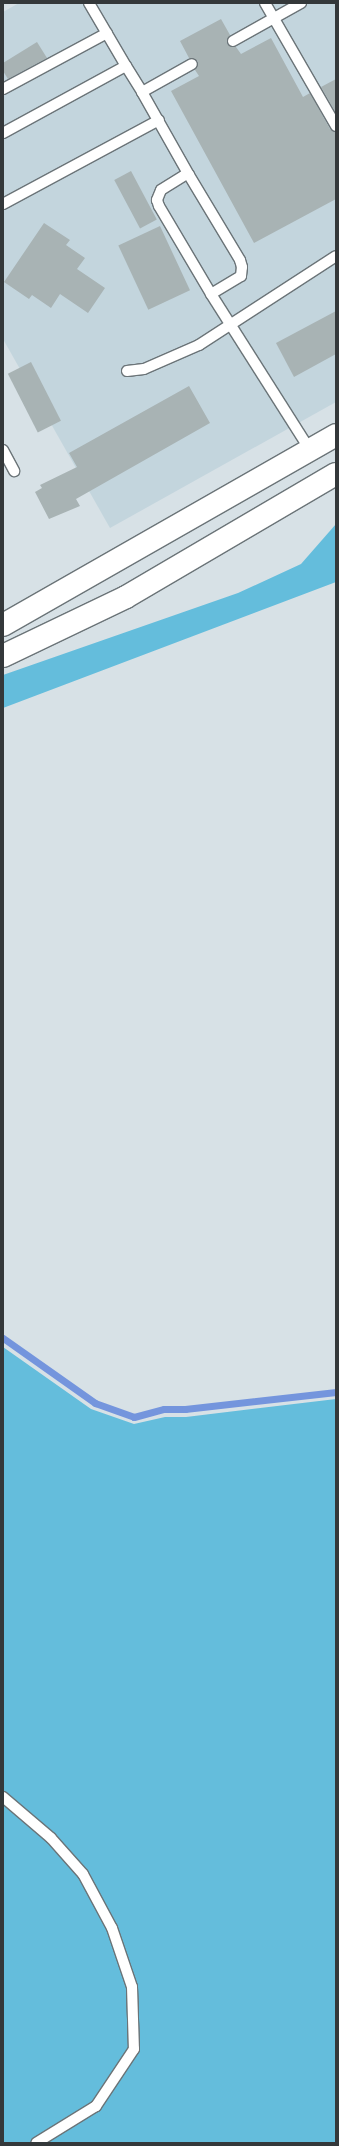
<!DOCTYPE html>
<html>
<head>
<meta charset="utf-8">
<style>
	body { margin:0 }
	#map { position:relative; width:339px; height:2146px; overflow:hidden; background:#d7e1e6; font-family:"Titillium Web",sans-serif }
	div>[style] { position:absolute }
	.built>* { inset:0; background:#c3d5dd }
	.green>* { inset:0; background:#64bddc }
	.stream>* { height:7px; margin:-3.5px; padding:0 3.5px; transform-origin:3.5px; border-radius:3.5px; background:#7495dd }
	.building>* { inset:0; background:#a8b3b4; transform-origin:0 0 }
	.roads { filter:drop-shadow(1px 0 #6b7478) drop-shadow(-1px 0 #6b7478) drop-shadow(0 1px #6b7478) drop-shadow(0 -1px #6b7478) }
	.service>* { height:10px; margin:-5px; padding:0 5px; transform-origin:5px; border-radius:5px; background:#fff }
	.motorway>* { height:22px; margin:-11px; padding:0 11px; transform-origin:11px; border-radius:11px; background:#fff }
	span { translate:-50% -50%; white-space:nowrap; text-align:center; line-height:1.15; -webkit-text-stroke:3px #d7e1e6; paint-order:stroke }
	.frame { position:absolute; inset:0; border:4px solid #34383a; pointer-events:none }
</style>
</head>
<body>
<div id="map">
	<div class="built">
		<div style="clip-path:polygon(19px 3px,336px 3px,336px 402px,110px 528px,3px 339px,3px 12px)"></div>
	</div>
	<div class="green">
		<div style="clip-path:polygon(336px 524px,336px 582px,3px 708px,3px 675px,238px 593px,301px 564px)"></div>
		<div style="clip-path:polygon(3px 1347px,91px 1409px,134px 1424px,165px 1417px,186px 1417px,336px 1399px,336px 2143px,3px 2143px)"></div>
	</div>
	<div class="stream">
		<div style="left:3px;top:1338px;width:113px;rotate:35.2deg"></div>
		<div style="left:95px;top:1403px;width:41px;rotate:19.7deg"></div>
		<div style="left:134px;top:1417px;width:31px;rotate:-15deg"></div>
		<div style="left:164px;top:1409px;width:21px"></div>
		<div style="left:185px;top:1409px;width:152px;rotate:-6.4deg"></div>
	</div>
	<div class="building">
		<div style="clip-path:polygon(221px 19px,230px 35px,227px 44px,236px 47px,241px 54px,271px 38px,303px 97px,310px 93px,330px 129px,336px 132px,336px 199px,254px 243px,171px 91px,199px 76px,195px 70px,198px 61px,189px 58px,180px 41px)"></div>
		<div style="clip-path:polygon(37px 42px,47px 58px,8px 79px,3px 71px,3px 63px)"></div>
		<div style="clip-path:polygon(336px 79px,336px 113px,321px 87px)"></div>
		<div style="left:131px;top:171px;width:55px;height:19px;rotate:62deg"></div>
		<div style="clip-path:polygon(44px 223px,70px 240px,66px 245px,85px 258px,77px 269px,105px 288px,88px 313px,60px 294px,51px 308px,32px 295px,29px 299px,4px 282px)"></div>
		<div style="left:160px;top:226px;width:71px;height:46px;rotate:65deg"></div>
		<div style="clip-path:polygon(336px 311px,336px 354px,294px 377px,276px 343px)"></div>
		<div style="left:31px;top:362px;width:66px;height:26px;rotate:63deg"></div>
		<div style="clip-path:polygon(189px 386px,210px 423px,76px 499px,80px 506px,49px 519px,35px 492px,42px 488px,40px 485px,77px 467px,69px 453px)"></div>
	</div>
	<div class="roads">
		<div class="service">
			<div style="left:89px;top:3px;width:73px;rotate:59.6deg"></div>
			<div style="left:265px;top:3px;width:142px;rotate:60deg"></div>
			<div style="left:233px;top:41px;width:78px;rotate:-29.2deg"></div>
			<div style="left:3px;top:89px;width:118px;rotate:-28.3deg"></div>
			<div style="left:142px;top:92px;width:95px;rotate:60.5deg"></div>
			<div style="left:3px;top:133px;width:140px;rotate:-28.6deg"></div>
			<div style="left:126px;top:66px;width:31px;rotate:58deg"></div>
			<div style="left:142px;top:92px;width:57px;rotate:-29.2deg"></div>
			<div style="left:3px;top:204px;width:177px;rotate:-28.3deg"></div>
			<div style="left:211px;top:294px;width:35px;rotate:-31deg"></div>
			<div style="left:241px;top:276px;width:9px;rotate:-84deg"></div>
			<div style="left:242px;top:267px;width:7px;rotate:-106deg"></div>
			<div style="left:240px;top:260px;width:99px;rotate:-121deg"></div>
			<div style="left:189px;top:175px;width:4px;rotate:180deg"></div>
			<div style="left:185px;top:175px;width:28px;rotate:148deg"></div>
			<div style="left:161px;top:190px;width:11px;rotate:112deg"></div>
			<div style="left:157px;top:200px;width:6px;rotate:72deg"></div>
			<div style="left:159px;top:206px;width:102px;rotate:59.4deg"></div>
			<div style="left:211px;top:294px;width:185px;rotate:57.6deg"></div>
			<div style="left:127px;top:371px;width:17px;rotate:-7deg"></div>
			<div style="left:144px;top:369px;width:60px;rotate:-23.6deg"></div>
			<div style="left:199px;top:345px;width:163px;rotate:-33deg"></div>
			<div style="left:3px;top:450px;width:24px;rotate:62deg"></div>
			<div style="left:3px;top:1797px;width:63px;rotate:40.5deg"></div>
			<div style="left:51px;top:1838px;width:48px;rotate:48.4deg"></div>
			<div style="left:83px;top:1874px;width:61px;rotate:61.8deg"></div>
			<div style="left:112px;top:1928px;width:62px;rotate:71.3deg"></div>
			<div style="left:132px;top:1987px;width:62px;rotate:88.2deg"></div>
			<div style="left:134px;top:2049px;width:69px;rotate:123.7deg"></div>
			<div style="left:96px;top:2106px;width:70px;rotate:148.3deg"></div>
		</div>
		<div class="motorway">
			<div style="left:3px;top:625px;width:383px;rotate:-29.7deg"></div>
			<div style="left:3px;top:656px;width:136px;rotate:-25.6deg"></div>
			<div style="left:126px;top:597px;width:243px;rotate:-30.4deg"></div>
		</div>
	</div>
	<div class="frame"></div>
</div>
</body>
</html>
